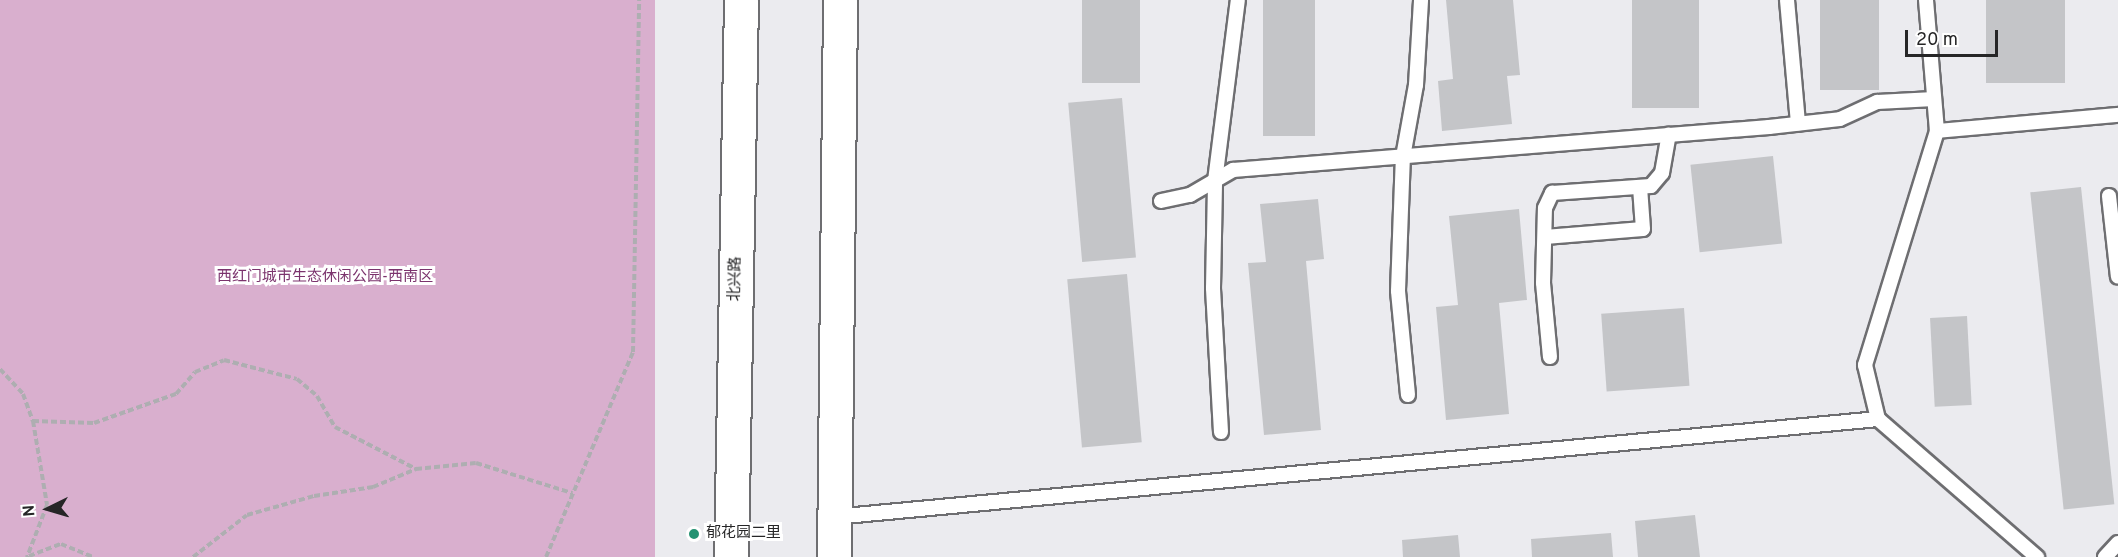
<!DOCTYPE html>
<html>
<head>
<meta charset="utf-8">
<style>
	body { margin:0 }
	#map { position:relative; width:2118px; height:557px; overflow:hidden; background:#ebebef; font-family:Overpass,"Noto Sans SC",sans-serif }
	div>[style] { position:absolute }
	.green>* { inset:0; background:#d9afce; transform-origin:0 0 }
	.building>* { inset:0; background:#c4c5c8; transform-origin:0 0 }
	.path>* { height:4px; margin-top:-2px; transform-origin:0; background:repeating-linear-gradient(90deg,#aeaeb1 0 6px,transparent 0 9px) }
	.roads { filter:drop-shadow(2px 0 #6e6e71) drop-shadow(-2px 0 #6e6e71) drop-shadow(0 2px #6e6e71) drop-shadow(0 -2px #6e6e71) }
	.lane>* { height:14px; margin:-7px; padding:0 7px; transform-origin:7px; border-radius:7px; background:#fff }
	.secondary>* { height:33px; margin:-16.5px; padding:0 16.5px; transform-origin:16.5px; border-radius:16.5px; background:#fff }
	.dots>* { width:16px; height:16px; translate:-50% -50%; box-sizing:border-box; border:3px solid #fff; border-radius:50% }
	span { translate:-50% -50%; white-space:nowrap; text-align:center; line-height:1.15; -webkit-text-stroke:6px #fff; paint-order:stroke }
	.park-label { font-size:15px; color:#7b336d }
	.street-label { font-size:15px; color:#262627 }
	.poi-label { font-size:15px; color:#262627 }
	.left { translate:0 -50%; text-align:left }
	.north { position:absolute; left:18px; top:479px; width:60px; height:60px; -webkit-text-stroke:4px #fff; paint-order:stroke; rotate:265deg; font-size:16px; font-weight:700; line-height:24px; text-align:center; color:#262627 }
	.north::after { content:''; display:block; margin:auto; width:21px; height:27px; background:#262627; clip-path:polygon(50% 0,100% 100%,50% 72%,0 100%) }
	.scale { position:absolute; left:1905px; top:30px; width:93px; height:27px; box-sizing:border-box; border:3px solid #262627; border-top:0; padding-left:8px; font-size:18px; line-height:21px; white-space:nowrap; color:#262627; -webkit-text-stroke:4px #fff; paint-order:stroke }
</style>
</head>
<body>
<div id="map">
	<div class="green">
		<div style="left:0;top:0;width:655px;height:557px"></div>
	</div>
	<div class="building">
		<div style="left:1082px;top:0;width:58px;height:83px"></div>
		<div style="left:1263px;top:0;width:52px;height:136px"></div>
		<div style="clip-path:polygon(1446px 0,1513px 0,1520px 75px,1507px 76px,1512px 124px,1442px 131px,1438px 81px,1453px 79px)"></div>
		<div style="left:1632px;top:0;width:67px;height:108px"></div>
		<div style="left:1820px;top:0;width:59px;height:90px"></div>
		<div style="left:1986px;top:0;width:79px;height:83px"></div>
		<div style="left:1122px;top:98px;width:160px;height:54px;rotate:85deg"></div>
		<div style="left:1773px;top:156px;width:88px;height:83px;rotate:84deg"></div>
		<div style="left:2081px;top:187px;width:319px;height:51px;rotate:84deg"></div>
		<div style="clip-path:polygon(1318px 199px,1324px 259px,1306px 261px,1321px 430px,1264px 435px,1248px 263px,1266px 262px,1260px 204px)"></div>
		<div style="clip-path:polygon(1519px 209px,1527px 300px,1499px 303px,1509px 414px,1446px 420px,1436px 307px,1458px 305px,1449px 216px)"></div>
		<div style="left:1127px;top:274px;width:169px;height:60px;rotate:85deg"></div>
		<div style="left:1684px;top:308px;width:78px;height:83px;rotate:86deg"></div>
		<div style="left:1967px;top:316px;width:89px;height:37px;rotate:87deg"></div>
		<div style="clip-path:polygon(1695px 515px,1700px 557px,1638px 557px,1635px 521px)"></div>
		<div style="clip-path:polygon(1611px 533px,1613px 557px,1532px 557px,1531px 539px)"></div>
		<div style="clip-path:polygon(1458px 535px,1460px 557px,1403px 557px,1402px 540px)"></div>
	</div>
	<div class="path">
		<div style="left:0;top:369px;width:34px;rotate:47deg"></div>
		<div style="left:23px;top:394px;width:29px;rotate:70deg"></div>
		<div style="left:33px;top:421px;width:85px;rotate:80.5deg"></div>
		<div style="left:47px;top:505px;width:56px;rotate:111deg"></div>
		<div style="left:33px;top:421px;width:61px;rotate:1.9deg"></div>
		<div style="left:94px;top:423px;width:87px;rotate:-19.5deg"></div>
		<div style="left:176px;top:394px;width:29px;rotate:-49deg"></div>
		<div style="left:195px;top:372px;width:31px;rotate:-22deg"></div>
		<div style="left:224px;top:360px;width:75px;rotate:14.6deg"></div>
		<div style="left:297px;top:379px;width:26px;rotate:40deg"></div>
		<div style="left:317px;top:396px;width:36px;rotate:60deg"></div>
		<div style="left:335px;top:427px;width:91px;rotate:27.4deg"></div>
		<div style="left:29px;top:556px;width:34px;rotate:-21deg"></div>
		<div style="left:61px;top:544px;width:35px;rotate:22deg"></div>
		<div style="left:193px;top:557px;width:68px;rotate:-37.9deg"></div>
		<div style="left:247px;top:515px;width:70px;rotate:-15.8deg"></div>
		<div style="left:314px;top:496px;width:60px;rotate:-8.7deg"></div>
		<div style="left:373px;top:487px;width:47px;rotate:-22.7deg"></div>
		<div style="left:416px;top:469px;width:60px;rotate:-5.7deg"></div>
		<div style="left:476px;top:463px;width:101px;rotate:17.4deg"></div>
		<div style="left:546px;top:557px;width:223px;rotate:-67deg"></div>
		<div style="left:633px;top:352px;width:352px;rotate:-89deg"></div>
	</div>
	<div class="roads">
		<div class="lane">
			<div style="left:1787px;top:0;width:124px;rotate:84.9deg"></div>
			<div style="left:1926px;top:0;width:131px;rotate:85.2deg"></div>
			<div style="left:1937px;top:131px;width:245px;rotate:107.1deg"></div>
			<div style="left:1865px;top:365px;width:56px;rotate:76.5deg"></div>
			<div style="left:1878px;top:419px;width:211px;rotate:41deg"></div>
			<div style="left:1937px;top:131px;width:182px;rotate:-5.1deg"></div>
			<div style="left:2109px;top:196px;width:81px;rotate:83.7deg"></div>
			<div style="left:1161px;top:201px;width:30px;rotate:-12deg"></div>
			<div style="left:1190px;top:195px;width:50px;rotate:-30.2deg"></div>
			<div style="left:1233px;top:170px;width:538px;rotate:-4.59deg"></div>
			<div style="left:1769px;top:127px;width:71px;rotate:-6.4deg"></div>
			<div style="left:1840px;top:119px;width:41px;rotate:-24.7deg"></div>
			<div style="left:1877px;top:102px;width:57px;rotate:-3deg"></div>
			<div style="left:1545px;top:237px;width:98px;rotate:-4.7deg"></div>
			<div style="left:1643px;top:229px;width:42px;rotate:-94.1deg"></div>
			<div style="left:1550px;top:357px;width:74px;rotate:-95.4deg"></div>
			<div style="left:1543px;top:283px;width:75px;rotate:-88.5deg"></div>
			<div style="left:1545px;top:208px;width:17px;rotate:-65deg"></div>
			<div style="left:1552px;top:193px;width:99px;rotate:-4deg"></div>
			<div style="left:1651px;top:186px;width:17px;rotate:-50deg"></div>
			<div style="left:1662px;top:173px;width:39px;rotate:-80deg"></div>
			<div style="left:1408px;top:395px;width:104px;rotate:-95.5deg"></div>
			<div style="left:1398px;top:291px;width:134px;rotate:-87.9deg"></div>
			<div style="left:1403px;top:157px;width:73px;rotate:-79.8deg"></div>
			<div style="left:1416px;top:85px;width:85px;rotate:-86.6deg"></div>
			<div style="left:1221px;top:432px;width:144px;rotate:-93.2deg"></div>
			<div style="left:1213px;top:288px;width:107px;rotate:-88.9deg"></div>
			<div style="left:1215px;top:181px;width:182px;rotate:-82.8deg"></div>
			<div style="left:834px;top:517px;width:1049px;rotate:-5.36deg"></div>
			<div style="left:2105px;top:557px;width:19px;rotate:-47deg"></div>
		</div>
		<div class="secondary">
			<div style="left:731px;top:557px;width:557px;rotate:-88.97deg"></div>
			<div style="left:834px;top:557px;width:557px;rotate:-89.38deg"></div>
		</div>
	</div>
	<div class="dots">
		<div style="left:694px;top:534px;background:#249272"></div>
	</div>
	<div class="park-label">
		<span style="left:325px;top:278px">西红门城市生态休闲公园-西南区</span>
	</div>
	<div class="street-label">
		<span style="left:736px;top:279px;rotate:-89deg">北兴路</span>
	</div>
	<div class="poi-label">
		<span class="left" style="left:706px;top:534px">郁花园二里</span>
	</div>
	<div class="north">N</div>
	<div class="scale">20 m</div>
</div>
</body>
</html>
